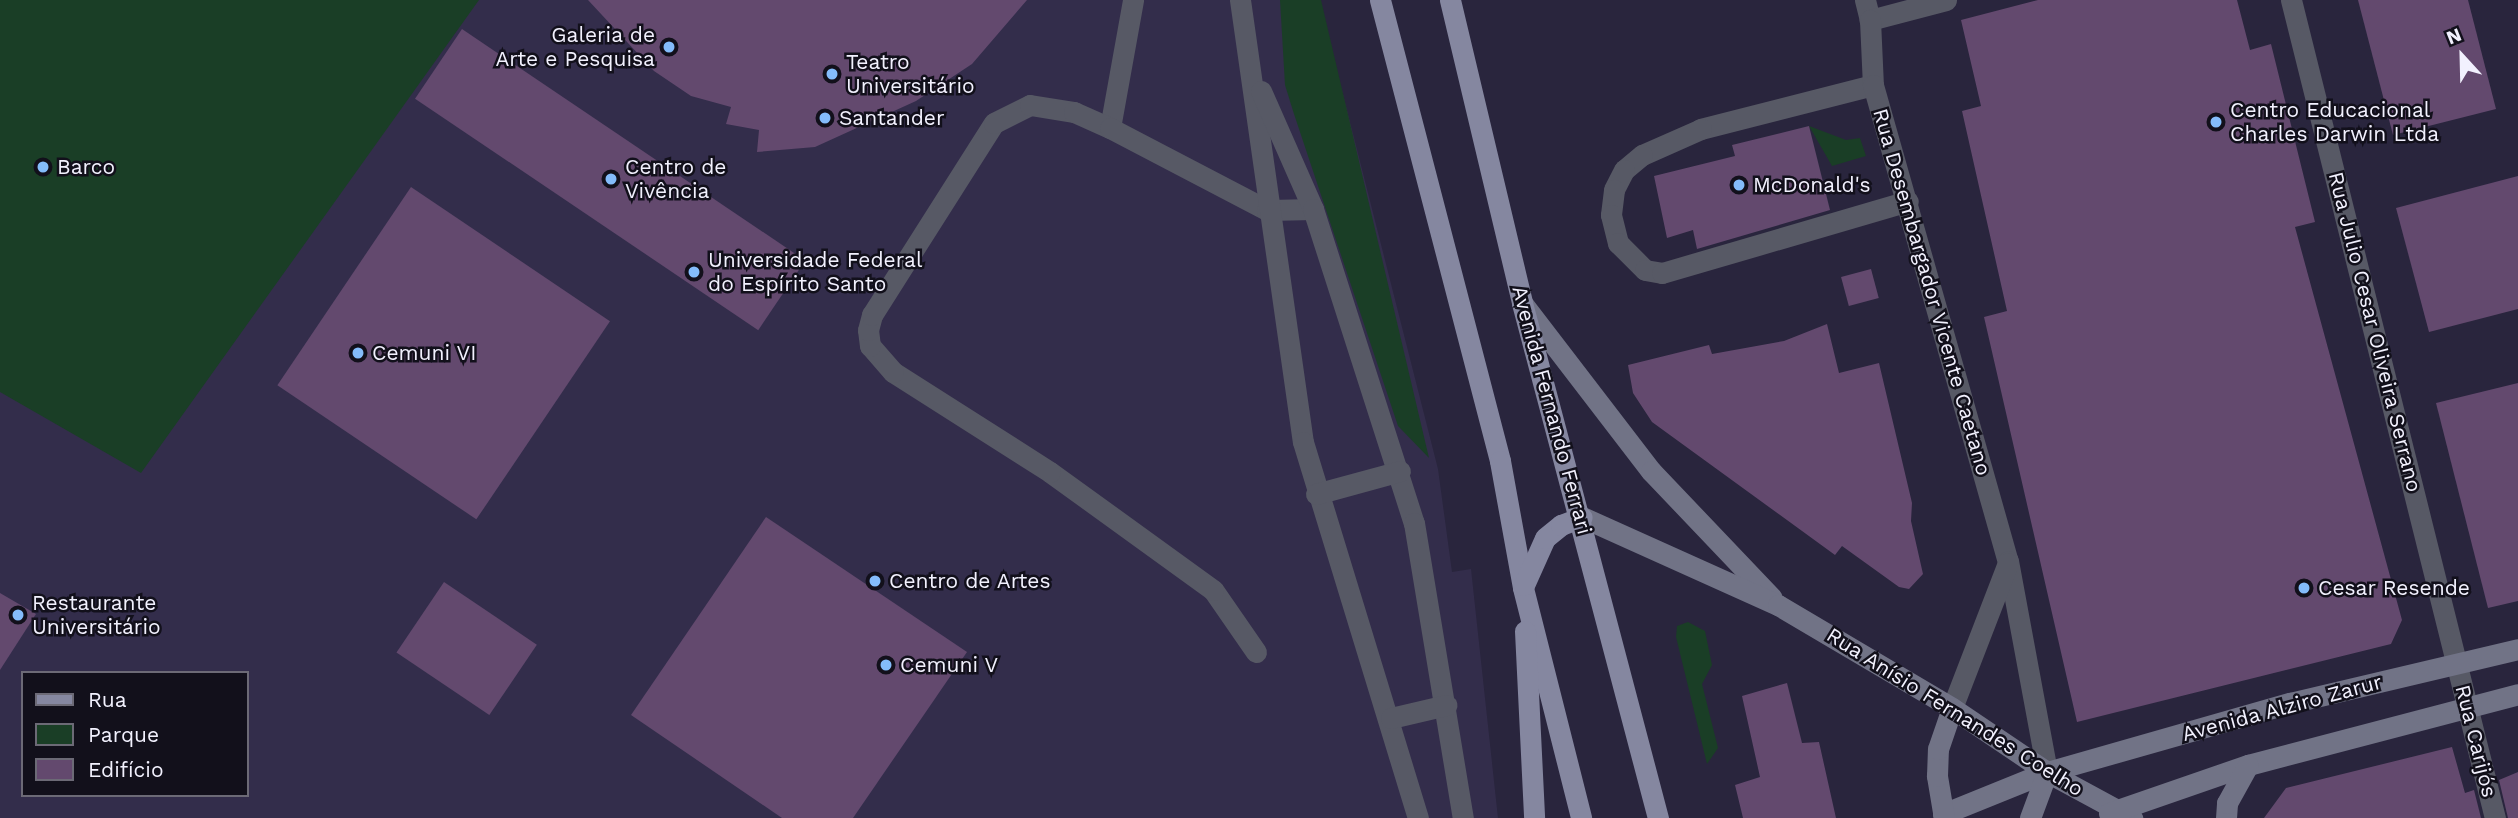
<!DOCTYPE html>
<html>
<head>
<meta charset="utf-8">
<style>
	body { margin:0 }
	#map { position:relative; width:2518px; height:818px; overflow:hidden; background:#29253d; font-family:"Work Sans",sans-serif }
	div>[style] { position:absolute }
	.built>* { inset:0; background:#332d4b }
	.green>* { inset:0; background:#1a3e26 }
	.building>* { inset:0; background:#63496e; transform-origin:0 0 }
	.lane>* { height:21px; margin:-10.5px; padding:0 10.5px; transform-origin:10.5px; border-radius:10.5px; background:#575965 }
	.street>* { height:21px; margin:-10.5px; padding:0 10.5px; transform-origin:10.5px; border-radius:10.5px; background:#575965 }
	.secondary>* { height:21px; margin:-10.5px; padding:0 10.5px; transform-origin:10.5px; border-radius:10.5px; background:#717386 }
	.primary>* { height:21px; margin:-10.5px; padding:0 10.5px; transform-origin:10.5px; border-radius:10.5px; background:#8587a0 }
	.dots>* { width:19px; height:19px; translate:-50% -50%; box-sizing:border-box; border:4px solid #12101b; border-radius:50% }
	span { translate:-50% -50%; white-space:nowrap; text-align:center; line-height:1.15; -webkit-text-stroke:5px #12101b; paint-order:stroke }
	.poi-label { font-size:21px; color:#f2f1fe }
	.right { translate:-100% -50%; text-align:right }
	.left { translate:0 -50%; text-align:left }
	.street-label { font-size:21px; color:#f2f1fe }
	.legend { position:absolute; left:21px; top:671px; width:228px; height:126px; box-sizing:border-box; background:#12101b; border:2px solid #6c6a76; margin:0; padding:9px 12px; list-style:none; font-size:21px; color:#f2f1fe }
	.legend li { display:flex; align-items:center; gap:14px; height:35px }
	.legend b { width:35px; border:2px solid #6c6a76 }
	.north { position:absolute; left:2427px; top:21px; width:70px; height:70px; -webkit-text-stroke:5px #12101b; paint-order:stroke; rotate:338deg; font-size:19px; font-weight:700; line-height:28px; text-align:center; color:#f2f1fe }
	.north::after { content:''; display:block; margin:auto; width:24px; height:32px; background:#f2f1fe; clip-path:polygon(50% 0,100% 100%,50% 72%,0 100%) }
</style>
</head>
<body>
<div id="map">
	<div class="built">
		<div style="clip-path:polygon(evenodd,0 0,1319px 0,1438px 469px,1452px 572px,1471px 569px,1498px 818px,0 818px,0 0,23px 673px,247px 673px,247px 795px,23px 795px,23px 673px)"></div>
	</div>
	<div class="green">
		<div style="clip-path:polygon(0 0,479px 0,141px 473px,0 392px)"></div>
		<div style="clip-path:polygon(1280px 0,1321px 0,1429px 458px,1398px 426px,1294px 114px,1285px 85px)"></div>
		<div style="clip-path:polygon(1809px 126px,1846px 140px,1860px 138px,1866px 156px,1832px 166px)"></div>
		<div style="clip-path:polygon(1688px 622px,1705px 631px,1712px 665px,1702px 684px,1718px 748px,1707px 764px,1676px 637px,1677px 626px)"></div>
	</div>
	<div class="building">
		<div style="clip-path:polygon(588px 0,1027px 0,972px 64px,916px 101px,815px 147px,757px 152px,759px 130px,726px 124px,731px 107px,691px 96px,654px 71px)"></div>
		<div style="clip-path:polygon(2038px 0,2237px 0,2250px 50px,2271px 44px,2315px 222px,2295px 227px,2402px 620px,2391px 644px,2077px 722px,1984px 317px,2007px 311px,1962px 111px,1981px 106px,1961px 20px)"></div>
		<div style="clip-path:polygon(2358px 0,2468px 0,2496px 109px,2393px 135px)"></div>
		<div style="left:462px;top:29px;width:414px;height:84px;rotate:34deg"></div>
		<div style="clip-path:polygon(1809px 126px,1830px 210px,1697px 249px,1693px 230px,1667px 238px,1654px 176px,1735px 156px,1732px 145px)"></div>
		<div style="clip-path:polygon(2518px 176px,2518px 309px,2429px 332px,2396px 208px)"></div>
		<div style="left:411px;top:187px;width:240px;height:239px;rotate:34deg"></div>
		<div style="left:1871px;top:269px;width:30px;height:31px;rotate:75deg"></div>
		<div style="clip-path:polygon(1827px 324px,1839px 373px,1879px 363px,1912px 503px,1911px 521px,1923px 574px,1909px 589px,1899px 587px,1842px 546px,1835px 555px,1652px 422px,1633px 393px,1628px 365px,1709px 345px,1712px 354px,1784px 341px)"></div>
		<div style="clip-path:polygon(2518px 383px,2518px 601px,2488px 608px,2436px 403px)"></div>
		<div style="clip-path:polygon(766px 517px,967px 652px,853px 818px,782px 818px,631px 715px)"></div>
		<div style="left:444px;top:582px;width:112px;height:85px;rotate:34deg"></div>
		<div style="clip-path:polygon(0 593px,36px 614px,0 670px)"></div>
		<div style="clip-path:polygon(1787px 683px,1802px 743px,1819px 742px,1836px 818px,1743px 818px,1735px 785px,1760px 777px,1742px 696px)"></div>
		<div style="clip-path:polygon(2452px 747px,2465px 793px,2474px 790px,2481px 818px,2264px 818px,2286px 788px)"></div>
		<div style="clip-path:polygon(2518px 772px,2518px 818px,2508px 818px,2499px 780px)"></div>
	</div>
	<div class="lane">
		<div style="left:1865px;top:0;width:21px;rotate:76deg"></div>
		<div style="left:1873px;top:85px;width:178px;rotate:165.7deg"></div>
		<div style="left:1701px;top:129px;width:64px;rotate:156.2deg"></div>
		<div style="left:1642px;top:155px;width:23px;rotate:140deg"></div>
		<div style="left:1624px;top:170px;width:22px;rotate:117deg"></div>
		<div style="left:1614px;top:190px;width:25px;rotate:97deg"></div>
		<div style="left:1611px;top:215px;width:29px;rotate:76deg"></div>
		<div style="left:1618px;top:243px;width:38px;rotate:45deg"></div>
		<div style="left:1645px;top:270px;width:17px;rotate:10deg"></div>
		<div style="left:1662px;top:273px;width:256px;rotate:-16.3deg"></div>
		<div style="left:1110px;top:128px;width:130px;rotate:-79.8deg"></div>
		<div style="left:1256px;top:652px;width:75px;rotate:-124.7deg"></div>
		<div style="left:1213px;top:590px;width:201px;rotate:-144.1deg"></div>
		<div style="left:1050px;top:472px;width:186px;rotate:-147.5deg"></div>
		<div style="left:893px;top:372px;width:35px;rotate:-131deg"></div>
		<div style="left:870px;top:346px;width:16px;rotate:-97deg"></div>
		<div style="left:868px;top:330px;width:16px;rotate:-75deg"></div>
		<div style="left:872px;top:315px;width:227px;rotate:-57.6deg"></div>
		<div style="left:994px;top:123px;width:40px;rotate:-26.6deg"></div>
		<div style="left:1030px;top:105px;width:45px;rotate:9deg"></div>
		<div style="left:1074px;top:112px;width:39px;rotate:24deg"></div>
		<div style="left:1110px;top:128px;width:177px;rotate:27.6deg"></div>
		<div style="left:1267px;top:210px;width:46px;rotate:-1.2deg"></div>
	</div>
	<div class="street">
		<div style="left:1240px;top:0;width:446px;rotate:81.9deg"></div>
		<div style="left:1303px;top:442px;width:393px;rotate:73deg"></div>
		<div style="left:1946px;top:0;width:79px;rotate:165.3deg"></div>
		<div style="left:1870px;top:20px;width:65px;rotate:87.4deg"></div>
		<div style="left:1873px;top:85px;width:495px;rotate:74.2deg"></div>
		<div style="left:2008px;top:561px;width:215px;rotate:79.5deg"></div>
		<div style="left:2291px;top:0;width:843px;rotate:76deg"></div>
		<div style="left:1261px;top:91px;width:129px;rotate:66.2deg"></div>
		<div style="left:1313px;top:209px;width:330px;rotate:72.2deg"></div>
		<div style="left:1414px;top:523px;width:299px;rotate:80.6deg"></div>
		<div style="left:1316px;top:494px;width:87px;rotate:-15.3deg"></div>
		<div style="left:1952px;top:708px;width:155px;rotate:-68.9deg"></div>
		<div style="left:1391px;top:718px;width:57px;rotate:-13.1deg"></div>
	</div>
	<div class="secondary">
		<div style="left:1522px;top:303px;width:212px;rotate:52.5deg"></div>
		<div style="left:1651px;top:471px;width:175px;rotate:46.4deg"></div>
		<div style="left:1582px;top:517px;width:215px;rotate:24.2deg"></div>
		<div style="left:1778px;top:605px;width:202px;rotate:30.6deg"></div>
		<div style="left:1952px;top:708px;width:115px;rotate:34deg"></div>
		<div style="left:2047px;top:772px;width:97px;rotate:28.4deg"></div>
		<div style="left:2109px;top:813px;width:147px;rotate:-19.1deg"></div>
		<div style="left:2248px;top:765px;width:279px;rotate:-14.7deg"></div>
		<div style="left:1943px;top:814px;width:112px;rotate:-22deg"></div>
		<div style="left:2047px;top:772px;width:253px;rotate:-15.9deg"></div>
		<div style="left:2290px;top:703px;width:234px;rotate:-13.3deg"></div>
		<div style="left:1944px;top:818px;width:43px;rotate:-99.5deg"></div>
		<div style="left:1937px;top:776px;width:27px;rotate:-88deg"></div>
		<div style="left:1938px;top:749px;width:43px;rotate:-71.1deg"></div>
		<div style="left:2030px;top:818px;width:49px;rotate:-69.7deg"></div>
		<div style="left:2226px;top:818px;width:15px;rotate:-86deg"></div>
		<div style="left:2227px;top:803px;width:43px;rotate:-61.1deg"></div>
	</div>
	<div class="primary">
		<div style="left:1380px;top:0;width:476px;rotate:75.4deg"></div>
		<div style="left:1500px;top:461px;width:129px;rotate:79.7deg"></div>
		<div style="left:1523px;top:588px;width:237px;rotate:75.8deg"></div>
		<div style="left:1450px;top:0;width:311px;rotate:76.6deg"></div>
		<div style="left:1522px;top:303px;width:533px;rotate:75.21deg"></div>
		<div style="left:1524px;top:585px;width:51px;rotate:-65.9deg"></div>
		<div style="left:1545px;top:538px;width:21px;rotate:-39deg"></div>
		<div style="left:1561px;top:525px;width:22px;rotate:-21deg"></div>
		<div style="left:1525px;top:631px;width:187px;rotate:87.2deg"></div>
	</div>
	<div class="dots">
		<div style="left:669px;top:47px;background:#84bcfb"></div>
		<div style="left:832px;top:74px;background:#84bcfb"></div>
		<div style="left:825px;top:118px;background:#84bcfb"></div>
		<div style="left:2216px;top:122px;background:#84bcfb"></div>
		<div style="left:43px;top:167px;background:#84bcfb"></div>
		<div style="left:611px;top:179px;background:#84bcfb"></div>
		<div style="left:1739px;top:185px;background:#84bcfb"></div>
		<div style="left:694px;top:272px;background:#84bcfb"></div>
		<div style="left:358px;top:353px;background:#84bcfb"></div>
		<div style="left:875px;top:581px;background:#84bcfb"></div>
		<div style="left:2304px;top:588px;background:#84bcfb"></div>
		<div style="left:18px;top:615px;background:#84bcfb"></div>
		<div style="left:886px;top:665px;background:#84bcfb"></div>
	</div>
	<div class="poi-label">
		<span class="right" style="left:655px;top:47px">Galeria de<br>Arte e Pesquisa</span>
		<span class="left" style="left:846px;top:74px">Teatro<br>Universitário</span>
		<span class="left" style="left:2230px;top:122px">Centro Educacional<br>Charles Darwin Ltda</span>
		<span class="left" style="left:839px;top:118px">Santander</span>
		<span class="left" style="left:57px;top:167px">Barco</span>
		<span class="left" style="left:625px;top:179px">Centro de<br>Vivência</span>
		<span class="left" style="left:1753px;top:185px">McDonald's</span>
		<span class="left" style="left:708px;top:272px">Universidade Federal<br>do Espírito Santo</span>
		<span class="left" style="left:372px;top:353px">Cemuni VI</span>
		<span class="left" style="left:889px;top:581px">Centro de Artes</span>
		<span class="left" style="left:2318px;top:588px">Cesar Resende</span>
		<span class="left" style="left:32px;top:615px">Restaurante<br>Universitário</span>
		<span class="left" style="left:900px;top:665px">Cemuni V</span>
	</div>
	<div class="street-label">
		<span style="left:1932px;top:292px;rotate:74deg">Rua Desembargador Vicente Caetano</span>
		<span style="left:2375px;top:332px;rotate:76deg">Rua Julio Cesar Oliveira Serrano</span>
		<span style="left:1552px;top:410px;rotate:75deg">Avenida Fernando Ferrari</span>
		<span style="left:2282px;top:708px;rotate:-15deg">Avenida Alziro Zarur</span>
		<span style="left:1955px;top:712px;rotate:32deg">Rua Anísio Fernandes Coelho</span>
		<span style="left:2476px;top:741px;rotate:76deg">Rua Carijós</span>
	</div>
	<ul class="legend">
	<li><b style="height:9px;background:#8587a0"></b>Rua</li>
	<li><b style="height:19px;background:#1a3e26"></b>Parque</li>
	<li><b style="height:19px;background:#63496e"></b>Edifício</li>
	</ul>
	<div class="north">N</div>
</div>
</body>
</html>
